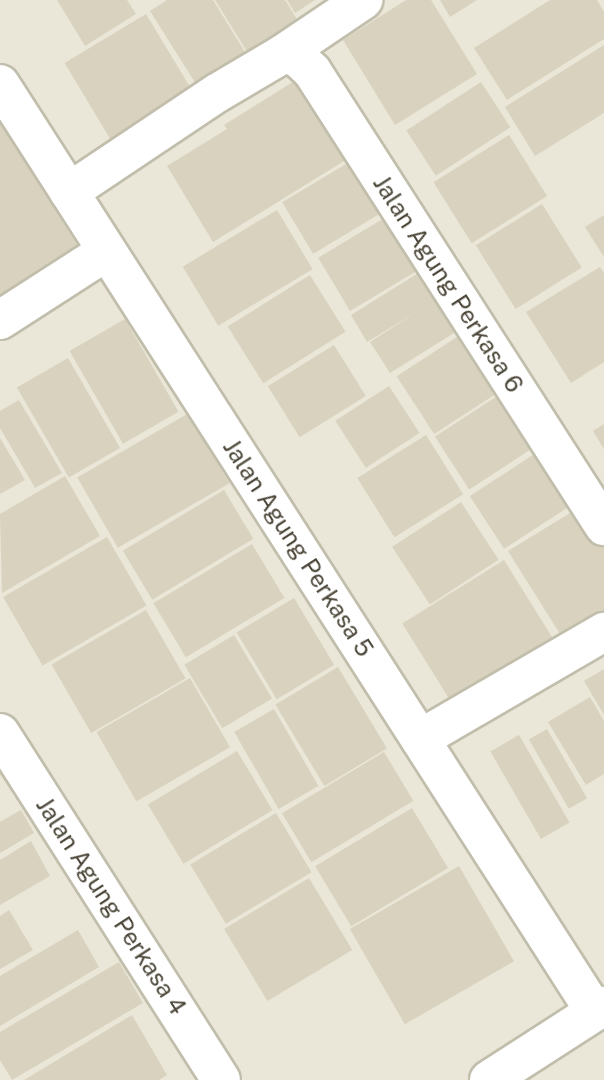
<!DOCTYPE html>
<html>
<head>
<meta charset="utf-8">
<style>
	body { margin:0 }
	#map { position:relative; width:604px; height:1080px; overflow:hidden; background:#f6f4eb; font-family:"Public Sans",sans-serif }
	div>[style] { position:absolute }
	.residential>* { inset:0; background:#eae7d8; transform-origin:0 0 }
	.building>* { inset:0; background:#d8d2bf; transform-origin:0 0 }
	.roads { filter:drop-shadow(2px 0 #c2beac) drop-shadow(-2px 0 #c2beac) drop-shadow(0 2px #c2beac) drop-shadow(0 -2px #c2beac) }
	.minor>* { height:38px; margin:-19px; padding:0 19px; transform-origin:19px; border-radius:19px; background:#fff }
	span { translate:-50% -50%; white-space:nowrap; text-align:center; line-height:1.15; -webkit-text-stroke:7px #fff; paint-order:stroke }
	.street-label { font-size:24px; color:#4b4638 }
</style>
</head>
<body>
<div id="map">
	<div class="residential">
		<div style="left:0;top:0;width:604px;height:1080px"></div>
	</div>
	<div class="building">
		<div style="clip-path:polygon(57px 0,127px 0,136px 14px,85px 46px)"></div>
		<div style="clip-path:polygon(167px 0,213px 0,245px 52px,196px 84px,150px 11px)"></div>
		<div style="clip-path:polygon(215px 0,285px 0,303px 29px,253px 61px)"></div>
		<div style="clip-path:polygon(287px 0,315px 0,295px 13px)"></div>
		<div style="clip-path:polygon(406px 0,431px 0,477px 74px,395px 125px,343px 40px)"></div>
		<div style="clip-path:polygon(440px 0,477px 0,450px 17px)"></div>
		<div style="clip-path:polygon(550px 0,597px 0,604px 12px,604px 39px,507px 100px,474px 48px)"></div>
		<div style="left:146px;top:14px;width:92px;height:95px;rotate:59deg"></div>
		<div style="clip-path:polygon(604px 45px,604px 113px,535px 156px,505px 107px)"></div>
		<div style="clip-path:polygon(307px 73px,357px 153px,213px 242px,167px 166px,227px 129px,224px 125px)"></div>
		<div style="left:481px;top:82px;width:54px;height:89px;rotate:57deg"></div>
		<div style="clip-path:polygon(0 121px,82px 253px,0 304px)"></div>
		<div style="left:509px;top:135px;width:72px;height:89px;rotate:58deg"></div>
		<div style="left:356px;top:158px;width:60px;height:86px;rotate:59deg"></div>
		<div style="left:542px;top:204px;width:75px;height:78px;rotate:58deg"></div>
		<div style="left:277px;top:210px;width:69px;height:110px;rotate:59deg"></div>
		<div style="left:391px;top:214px;width:62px;height:85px;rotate:59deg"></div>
		<div style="clip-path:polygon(604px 215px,604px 257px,585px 227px)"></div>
		<div style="clip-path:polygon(600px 267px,604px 273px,604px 362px,571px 383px,526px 312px)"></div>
		<div style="clip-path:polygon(420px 272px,462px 328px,390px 373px,370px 342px,418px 311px,367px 342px,351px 315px)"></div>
		<div style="left:310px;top:275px;width:67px;height:97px;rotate:58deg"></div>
		<div style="left:125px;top:319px;width:107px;height:64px;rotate:60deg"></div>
		<div style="left:457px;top:337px;width:69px;height:72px;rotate:57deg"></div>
		<div style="left:334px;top:345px;width:60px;height:78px;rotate:58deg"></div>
		<div style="left:68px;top:358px;width:104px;height:59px;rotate:60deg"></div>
		<div style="left:389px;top:386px;width:56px;height:64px;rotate:57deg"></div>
		<div style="left:502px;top:393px;width:63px;height:80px;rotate:57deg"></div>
		<div style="clip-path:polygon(19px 400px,62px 473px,35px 488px,0 428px,0 411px)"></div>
		<div style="left:189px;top:413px;width:81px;height:129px;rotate:60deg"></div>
		<div style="clip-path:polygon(604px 424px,604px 449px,593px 431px)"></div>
		<div style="left:426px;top:435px;width:70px;height:81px;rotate:58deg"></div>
		<div style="clip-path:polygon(0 438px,25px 480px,0 494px)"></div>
		<div style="left:536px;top:453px;width:63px;height:79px;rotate:57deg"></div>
		<div style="clip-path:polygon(65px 476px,100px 536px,2px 593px,0 514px)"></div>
		<div style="left:224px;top:490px;width:57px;height:118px;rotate:59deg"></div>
		<div style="left:461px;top:502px;width:69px;height:82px;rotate:57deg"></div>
		<div style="clip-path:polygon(580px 507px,604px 546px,604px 629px,570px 650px,508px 551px)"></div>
		<div style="left:107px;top:537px;width:79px;height:120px;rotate:60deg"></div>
		<div style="left:252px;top:544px;width:63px;height:115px;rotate:59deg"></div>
		<div style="left:504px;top:560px;width:101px;height:120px;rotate:58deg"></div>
		<div style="left:294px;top:598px;width:78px;height:67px;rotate:59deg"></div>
		<div style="left:146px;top:610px;width:79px;height:109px;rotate:60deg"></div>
		<div style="left:234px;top:635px;width:74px;height:58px;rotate:59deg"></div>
		<div style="left:338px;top:667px;width:95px;height:73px;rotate:59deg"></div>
		<div style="clip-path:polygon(604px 669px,604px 715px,584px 681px)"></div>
		<div style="left:190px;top:678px;width:80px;height:108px;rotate:60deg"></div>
		<div style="clip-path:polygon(590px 697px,604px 721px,604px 774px,586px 785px,548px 722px)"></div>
		<div style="left:274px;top:709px;width:89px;height:46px;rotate:60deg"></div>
		<div style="left:547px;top:729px;width:80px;height:21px;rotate:60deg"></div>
		<div style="left:519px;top:735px;width:101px;height:33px;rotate:60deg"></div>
		<div style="left:237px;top:751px;width:69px;height:104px;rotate:59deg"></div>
		<div style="left:384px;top:752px;width:57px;height:119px;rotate:59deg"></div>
		<div style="left:412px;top:808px;width:70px;height:113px;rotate:59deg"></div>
		<div style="clip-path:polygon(21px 810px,34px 833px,0 853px,0 822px)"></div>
		<div style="left:276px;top:813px;width:69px;height:100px;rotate:59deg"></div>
		<div style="clip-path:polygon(31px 841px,50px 876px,0 905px,0 860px)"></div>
		<div style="left:459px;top:866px;width:110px;height:126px;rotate:60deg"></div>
		<div style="left:309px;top:878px;width:84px;height:99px;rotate:59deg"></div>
		<div style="clip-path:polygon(9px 910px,33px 950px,0 969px,0 916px)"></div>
		<div style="clip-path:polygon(78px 930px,99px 967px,0 1026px,0 976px)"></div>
		<div style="clip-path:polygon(119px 962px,143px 1003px,12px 1080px,0 1060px,0 1032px)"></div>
		<div style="clip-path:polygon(132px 1015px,167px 1075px,159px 1080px,24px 1080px)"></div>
	</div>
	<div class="roads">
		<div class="minor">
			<div style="left:283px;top:54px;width:97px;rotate:-34deg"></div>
			<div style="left:0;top:84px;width:1102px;rotate:57.33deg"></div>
			<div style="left:69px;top:192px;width:178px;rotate:-33.8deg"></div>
			<div style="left:217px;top:93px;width:77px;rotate:-30.6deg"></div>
			<div style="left:283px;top:54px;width:14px;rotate:12deg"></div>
			<div style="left:297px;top:57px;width:21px;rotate:43deg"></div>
			<div style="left:312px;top:71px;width:541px;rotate:57.31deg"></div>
			<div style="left:0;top:320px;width:127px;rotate:-32.8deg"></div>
			<div style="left:0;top:733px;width:411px;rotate:57.5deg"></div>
			<div style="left:420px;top:739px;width:213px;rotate:-30.2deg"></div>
			<div style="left:489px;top:1080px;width:137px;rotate:-32.8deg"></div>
		</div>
	</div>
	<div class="street-label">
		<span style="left:448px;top:284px;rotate:57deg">Jalan Agung Perkasa 6</span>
		<span style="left:298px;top:548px;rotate:57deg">Jalan Agung Perkasa 5</span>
		<span style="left:111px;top:906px;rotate:57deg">Jalan Agung Perkasa 4</span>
	</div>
</div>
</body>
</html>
